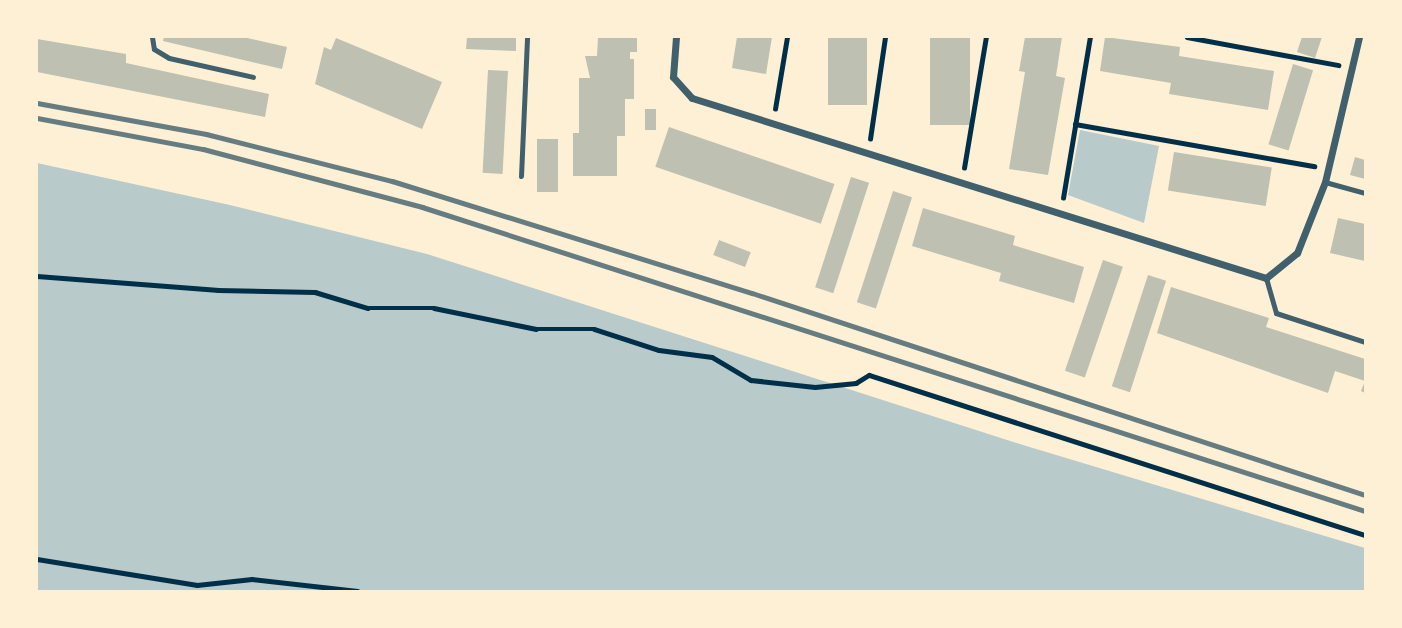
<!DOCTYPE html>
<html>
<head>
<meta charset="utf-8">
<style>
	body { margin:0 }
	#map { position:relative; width:1402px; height:628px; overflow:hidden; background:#fdf0d5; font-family:Montserrat,sans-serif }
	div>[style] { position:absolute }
	.green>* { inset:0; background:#b9caca }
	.building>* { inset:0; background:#bec0b2; transform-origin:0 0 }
	.path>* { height:4.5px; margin:-2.25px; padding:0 2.25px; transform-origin:2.25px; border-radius:2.25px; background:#003049 }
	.service>* { height:5px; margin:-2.5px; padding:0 2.5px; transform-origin:2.5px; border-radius:2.5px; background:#3f606c }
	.minor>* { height:7px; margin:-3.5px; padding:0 3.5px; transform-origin:3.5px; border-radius:3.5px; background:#3f606c }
	.rail>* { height:5px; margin:-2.5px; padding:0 2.5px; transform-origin:2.5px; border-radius:2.5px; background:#657d81 }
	span { translate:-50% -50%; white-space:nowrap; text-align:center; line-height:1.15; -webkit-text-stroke:6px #fdf0d5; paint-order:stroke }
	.frame { position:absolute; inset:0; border:38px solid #fdf0d5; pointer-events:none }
</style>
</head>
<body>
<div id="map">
	<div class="green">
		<div style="clip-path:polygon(1080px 130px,1159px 146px,1144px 223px,1068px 195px)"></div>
		<div style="clip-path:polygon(37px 163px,230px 205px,427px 254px,1023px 445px,1365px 548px,1365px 591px,37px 591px)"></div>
	</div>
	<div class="building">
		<div style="clip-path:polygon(164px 37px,243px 37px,287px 47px,282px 69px,163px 41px)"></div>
		<div style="clip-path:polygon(467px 37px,516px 37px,516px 51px,466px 49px)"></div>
		<div style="clip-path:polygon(598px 37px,637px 37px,637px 52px,630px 52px,630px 59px,634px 59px,634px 99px,625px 99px,625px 136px,617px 136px,617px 176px,573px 176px,573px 133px,579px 133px,579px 78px,590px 78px,585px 56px,597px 56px)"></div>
		<div style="clip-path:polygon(737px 37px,772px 37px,766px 74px,732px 68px)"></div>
		<div style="left:828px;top:37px;width:39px;height:68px"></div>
		<div style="left:930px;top:37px;width:40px;height:88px"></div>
		<div style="clip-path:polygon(1025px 37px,1062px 37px,1056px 76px,1065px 78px,1048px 175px,1009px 169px,1025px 72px,1019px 71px)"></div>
		<div style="clip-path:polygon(1105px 37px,1180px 47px,1179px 56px,1274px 71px,1268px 110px,1169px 94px,1171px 83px,1100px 71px)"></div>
		<div style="clip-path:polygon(1302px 37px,1322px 37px,1315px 58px,1297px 52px)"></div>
		<div style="clip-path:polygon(336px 38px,442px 82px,422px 129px,315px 84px,324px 47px,331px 50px)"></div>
		<div style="clip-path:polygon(37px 39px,126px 54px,126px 63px,269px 94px,265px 117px,37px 72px)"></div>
		<div style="left:1293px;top:64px;width:21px;height:84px;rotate:17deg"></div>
		<div style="left:488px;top:70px;width:20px;height:103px;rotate:3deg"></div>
		<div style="left:645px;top:109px;width:11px;height:21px"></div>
		<div style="left:669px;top:127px;width:175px;height:42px;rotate:19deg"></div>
		<div style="left:537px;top:139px;width:21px;height:53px"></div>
		<div style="left:1174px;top:152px;width:99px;height:39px;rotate:9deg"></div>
		<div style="clip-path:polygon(1355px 157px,1365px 160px,1365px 179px,1350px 175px)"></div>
		<div style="left:851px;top:177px;width:19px;height:116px;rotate:18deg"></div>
		<div style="left:893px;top:191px;width:20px;height:117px;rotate:18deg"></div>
		<div style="clip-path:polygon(923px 208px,1015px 236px,1013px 245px,1084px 267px,1074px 303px,999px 281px,1001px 273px,912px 246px)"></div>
		<div style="clip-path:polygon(1338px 218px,1365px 224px,1365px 261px,1330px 253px)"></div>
		<div style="left:719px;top:240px;width:34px;height:16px;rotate:21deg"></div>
		<div style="left:1103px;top:260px;width:21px;height:117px;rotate:19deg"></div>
		<div style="left:1148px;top:275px;width:19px;height:117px;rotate:18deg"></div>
		<div style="clip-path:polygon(1171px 287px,1269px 318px,1266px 327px,1365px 359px,1365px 393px,1361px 391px,1365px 381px,1335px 371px,1328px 393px,1157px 333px)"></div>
	</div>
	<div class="path">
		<div style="left:1187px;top:37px;width:154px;rotate:10.5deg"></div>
		<div style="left:775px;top:109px;width:73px;rotate:-80.5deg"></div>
		<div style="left:1075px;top:124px;width:243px;rotate:10deg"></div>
		<div style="left:870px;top:139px;width:103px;rotate:-81.6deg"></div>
		<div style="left:964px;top:168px;width:133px;rotate:-80.5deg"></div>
		<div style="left:1063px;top:198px;width:163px;rotate:-80.5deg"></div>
		<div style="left:37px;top:276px;width:182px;rotate:4.4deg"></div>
		<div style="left:218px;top:290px;width:97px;rotate:1.2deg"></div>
		<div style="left:315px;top:292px;width:55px;rotate:16.8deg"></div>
		<div style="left:368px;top:308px;width:66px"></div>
		<div style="left:434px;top:308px;width:104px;rotate:11.6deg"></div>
		<div style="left:536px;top:329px;width:58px"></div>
		<div style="left:594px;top:329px;width:68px;rotate:17.9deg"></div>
		<div style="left:659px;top:350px;width:53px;rotate:7.5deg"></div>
		<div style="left:712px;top:357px;width:45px;rotate:30.5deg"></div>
		<div style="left:751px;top:380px;width:64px;rotate:6.2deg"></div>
		<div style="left:815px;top:387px;width:41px;rotate:-5.6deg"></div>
		<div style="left:856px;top:383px;width:15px;rotate:-32deg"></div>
		<div style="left:869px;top:375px;width:521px;rotate:17.88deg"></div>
		<div style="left:37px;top:559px;width:162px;rotate:9.2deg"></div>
		<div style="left:197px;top:585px;width:55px;rotate:-6.2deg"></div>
		<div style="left:252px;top:579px;width:106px;rotate:6.5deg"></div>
	</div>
	<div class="service">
		<div style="left:152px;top:37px;width:12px;rotate:81deg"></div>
		<div style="left:154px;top:49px;width:17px;rotate:31deg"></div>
		<div style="left:169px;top:58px;width:86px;rotate:12.7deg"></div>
		<div style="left:521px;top:176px;width:139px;rotate:-87.5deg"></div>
		<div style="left:1325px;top:182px;width:41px;rotate:15.4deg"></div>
		<div style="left:1266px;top:278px;width:36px;rotate:74deg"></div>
		<div style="left:1276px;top:313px;width:94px;rotate:18deg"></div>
	</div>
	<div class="minor">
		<div style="left:676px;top:37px;width:40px;rotate:94.3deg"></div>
		<div style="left:673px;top:77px;width:28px;rotate:48deg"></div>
		<div style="left:692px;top:98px;width:602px;rotate:17.41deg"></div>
		<div style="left:1266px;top:278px;width:40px;rotate:-39deg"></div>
		<div style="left:1297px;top:253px;width:76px;rotate:-68.5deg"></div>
		<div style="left:1325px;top:182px;width:149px;rotate:-76.8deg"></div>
	</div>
	<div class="rail">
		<div style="left:37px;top:103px;width:172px;rotate:10.4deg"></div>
		<div style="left:206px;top:134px;width:192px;rotate:14.2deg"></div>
		<div style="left:392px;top:181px;width:377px;rotate:17.3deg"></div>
		<div style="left:752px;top:293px;width:645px;rotate:18.24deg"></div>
		<div style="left:37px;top:118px;width:169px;rotate:10.6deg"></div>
		<div style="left:203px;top:149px;width:227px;rotate:14.8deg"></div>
		<div style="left:422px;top:207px;width:991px;rotate:17.87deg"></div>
	</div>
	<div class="frame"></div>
</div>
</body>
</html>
